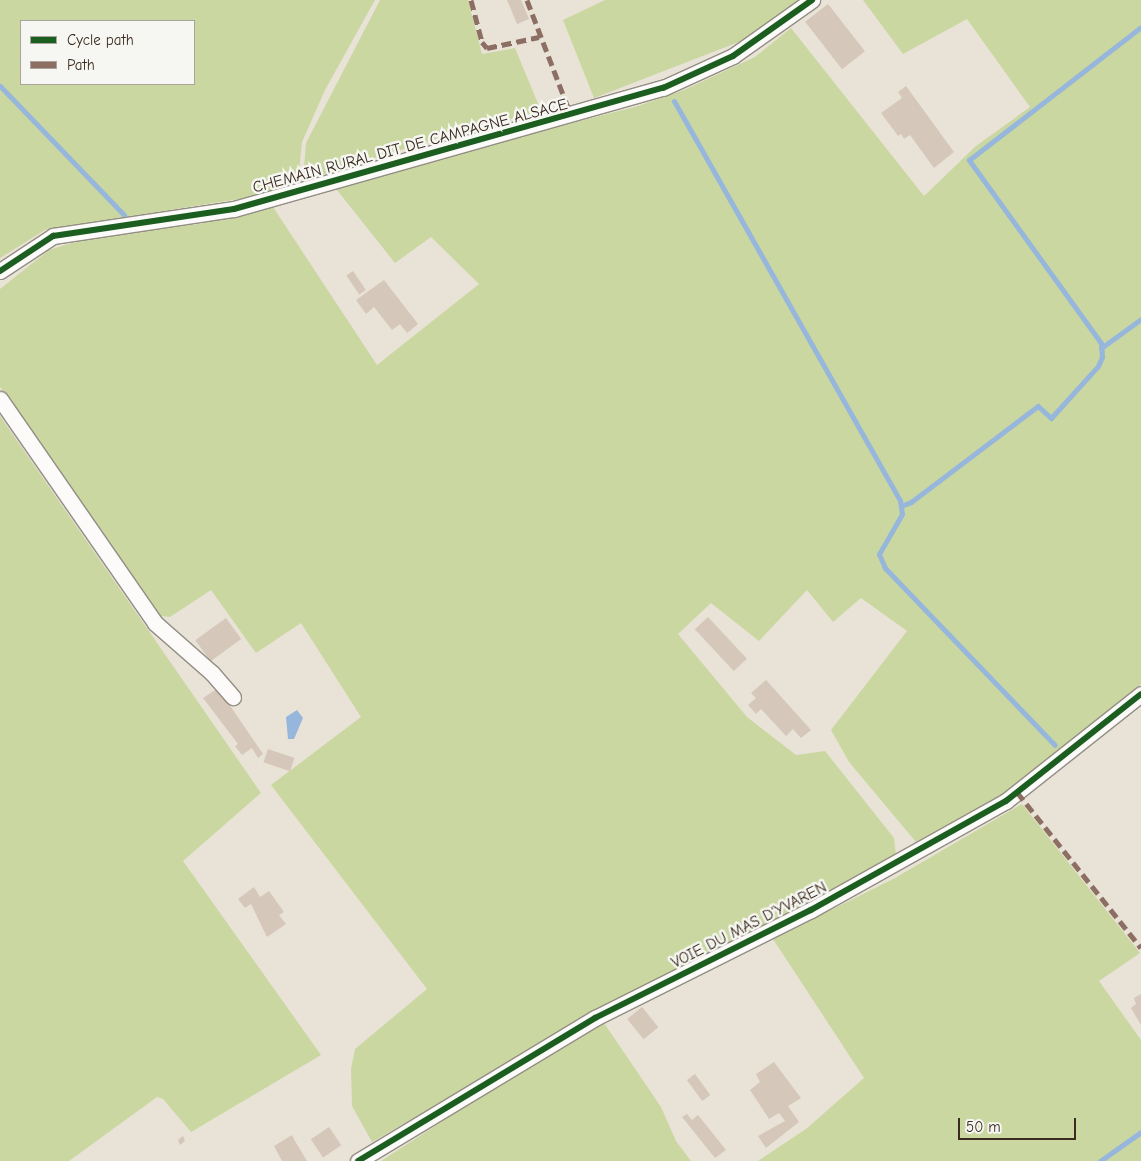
<!DOCTYPE html>
<html>
<head>
<meta charset="utf-8">
<style>
	body { margin:0 }
	#map { position:relative; width:1141px; height:1161px; overflow:hidden; background:#e9e3d7; font-family:"Comic Neue",sans-serif }
	div>[style] { position:absolute }
	.green>* { inset:0; background:#cad7a1 }
	.water>* { inset:0; background:#97b6db }
	.stream>* { height:5px; margin:-2.5px; padding:0 2.5px; transform-origin:2.5px; border-radius:2.5px; background:#97b6db }
	.building>* { inset:0; background:#d5c7b9; transform-origin:0 0 }
	.roads { filter:drop-shadow(1px 0 #938d85) drop-shadow(-1px 0 #938d85) drop-shadow(0 1px #938d85) drop-shadow(0 -1px #938d85) }
	.minor>* { height:15px; margin:-7.5px; padding:0 7.5px; transform-origin:7.5px; border-radius:7.5px; background:#fcfbf9 }
	.quiet>* { height:5px; margin-top:-2.5px; transform-origin:0; background:repeating-linear-gradient(90deg,#8d6e63 0 10px,transparent 0 15px) }
	.cycleway>* { height:6px; margin:-3px; padding:0 3px; transform-origin:3px; border-radius:3px; background:#1b5e20 }
	span { translate:-50% -50%; white-space:nowrap; text-align:center; line-height:1.15; -webkit-text-stroke:5px #f6f6f2; paint-order:stroke }
	.street-label { font-size:16px; color:#3b2a1e }
	.legend { position:absolute; left:20px; top:20px; width:175px; height:65px; box-sizing:border-box; background:#f6f6f2; border:1px solid #aba49d; margin:0; padding:6px 9px; list-style:none; font-size:15px; color:#3b2a1e }
	.legend li { display:flex; align-items:center; gap:10px; height:25px }
	.legend b { width:25px; border:1px solid #aba49d }
	.scale { position:absolute; left:958px; top:1118px; width:118px; height:22px; box-sizing:border-box; border:2px solid #3b2a1e; border-top:0; padding-left:6px; font-size:15px; line-height:18px; white-space:nowrap; color:#3b2a1e; -webkit-text-stroke:4px #f6f6f2; paint-order:stroke }
</style>
</head>
<body>
<div id="map">
	<div class="green">
		<div style="clip-path:polygon(evenodd,0 0,375px 0,325px 90px,302px 142px,298px 181px,258px 196px,45px 230px,0 258px,0 0,21px 21px,194px 21px,194px 84px,21px 84px,21px 21px)"></div>
		<div style="clip-path:polygon(380px 0,468px 0,482px 54px,515px 48px,541px 111px,432px 140px,303px 181px,306px 143px)"></div>
		<div style="clip-path:polygon(605px 0,799px 0,744px 40px,594px 98px,563px 20px)"></div>
		<div style="clip-path:polygon(863px 0,1141px 0,1141px 684px,1008px 791px,916px 842px,849px 762px,831px 730px,907px 631px,861px 598px,833px 622px,807px 590px,759px 641px,711px 603px,678px 634px,747px 717px,796px 755px,825px 751px,894px 838px,896px 856px,849px 884px,635px 990px,372px 1142px,352px 1106px,351px 1069px,355px 1049px,427px 989px,271px 785px,361px 717px,301px 623px,256px 653px,211px 590px,170px 617px,160px 616px,0 387px,0 289px,49px 250px,68px 244px,122px 232px,199px 224px,271px 204px,377px 365px,479px 284px,431px 237px,395px 263px,333px 185px,638px 106px,684px 90px,755px 57px,791px 28px,924px 196px,976px 146px,1030px 107px,967px 19px,903px 54px)"></div>
		<div style="clip-path:polygon(0 416px,261px 793px,183px 861px,321px 1055px,191px 1132px,163px 1099px,157px 1097px,69px 1161px,0 1161px)"></div>
		<div style="clip-path:polygon(1022px 804px,1140px 953px,1099px 981px,1141px 1040px,1141px 1161px,758px 1161px,806px 1129px,864px 1078px,773px 939px,895px 878px)"></div>
		<div style="clip-path:polygon(604px 1023px,661px 1107px,676px 1141px,691px 1161px,381px 1161px,483px 1095px)"></div>
	</div>
	<div class="water">
		<div style="clip-path:polygon(297px 710px,303px 718px,294px 739px,288px 739px,286px 717px)"></div>
	</div>
	<div class="stream">
		<div style="left:0;top:86px;width:179px;rotate:46.1deg"></div>
		<div style="left:674px;top:101px;width:459px;rotate:60.5deg"></div>
		<div style="left:900px;top:500px;width:14px;rotate:82deg"></div>
		<div style="left:902px;top:514px;width:46px;rotate:119.9deg"></div>
		<div style="left:879px;top:554px;width:15px;rotate:67deg"></div>
		<div style="left:885px;top:568px;width:245px;rotate:46.2deg"></div>
		<div style="left:1101px;top:348px;width:49px;rotate:-35.9deg"></div>
		<div style="left:901px;top:506px;width:11px;rotate:-22deg"></div>
		<div style="left:911px;top:502px;width:159px;rotate:-37.1deg"></div>
		<div style="left:1038px;top:406px;width:18px;rotate:43deg"></div>
		<div style="left:1051px;top:418px;width:70px;rotate:-47.9deg"></div>
		<div style="left:1098px;top:366px;width:10px;rotate:-66deg"></div>
		<div style="left:1102px;top:357px;width:14px;rotate:-94deg"></div>
		<div style="left:1101px;top:343px;width:226px;rotate:-125.8deg"></div>
		<div style="left:969px;top:160px;width:217px;rotate:-37.7deg"></div>
		<div style="left:1100px;top:1161px;width:50px;rotate:-35.3deg"></div>
	</div>
	<div class="building">
		<div style="clip-path:polygon(507px 0,521px 0,529px 19px,517px 24px)"></div>
		<div style="left:828px;top:4px;width:60px;height:29px;rotate:52deg"></div>
		<div style="clip-path:polygon(906px 86px,954px 152px,934px 168px,910px 135px,904px 139px,901px 134px,898px 136px,881px 113px,902px 98px,898px 92px)"></div>
		<div style="left:353px;top:271px;width:23px;height:8px;rotate:56deg"></div>
		<div style="clip-path:polygon(384px 280px,418px 324px,407px 333px,400px 324px,392px 330px,374px 307px,366px 314px,356px 300px)"></div>
		<div style="left:708px;top:617px;width:57px;height:18px;rotate:47deg"></div>
		<div style="left:226px;top:618px;width:26px;height:38px;rotate:54deg"></div>
		<div style="clip-path:polygon(766px 680px,811px 730px,801px 738px,793px 729px,786px 736px,761px 709px,756px 714px,748px 705px,756px 698px,751px 693px)"></div>
		<div style="clip-path:polygon(218px 688px,263px 754px,258px 758px,252px 748px,242px 755px,235px 746px,238px 744px,203px 698px)"></div>
		<div style="left:268px;top:749px;width:28px;height:14px;rotate:19deg"></div>
		<div style="clip-path:polygon(254px 887px,260px 897px,269px 891px,284px 912px,279px 915px,286px 924px,267px 937px,251px 904px,245px 908px,238px 899px)"></div>
		<div style="clip-path:polygon(1141px 994px,1141px 1025px,1131px 1008px,1136px 1004px,1134px 998px)"></div>
		<div style="left:642px;top:1007px;width:26px;height:19px;rotate:51deg"></div>
		<div style="clip-path:polygon(774px 1062px,801px 1098px,788px 1106px,799px 1122px,766px 1148px,758px 1136px,785px 1121px,779px 1113px,769px 1119px,750px 1090px,760px 1082px,756px 1074px)"></div>
		<div style="left:695px;top:1074px;width:26px;height:10px;rotate:54deg"></div>
		<div style="clip-path:polygon(687px 1114px,692px 1120px,698px 1115px,726px 1150px,715px 1158px,682px 1117px)"></div>
		<div style="left:329px;top:1127px;width:22px;height:22px;rotate:56deg"></div>
		<div style="clip-path:polygon(292px 1135px,295px 1141px,307px 1161px,282px 1161px,274px 1146px)"></div>
		<div style="clip-path:polygon(183px 1136px,185px 1141px,180px 1145px,178px 1140px)"></div>
	</div>
	<div class="roads">
		<div class="minor">
			<div style="left:0;top:271px;width:64px;rotate:-33.4deg"></div>
			<div style="left:53px;top:236px;width:183px;rotate:-8.5deg"></div>
			<div style="left:234px;top:209px;width:446px;rotate:-15.8deg"></div>
			<div style="left:663px;top:88px;width:77px;rotate:-24.6deg"></div>
			<div style="left:733px;top:56px;width:97px;rotate:-35.3deg"></div>
			<div style="left:0;top:399px;width:272px;rotate:55.3deg"></div>
			<div style="left:155px;top:623px;width:76px;rotate:41.3deg"></div>
			<div style="left:212px;top:673px;width:32px;rotate:49deg"></div>
			<div style="left:358px;top:1161px;width:277px;rotate:-31.1deg"></div>
			<div style="left:595px;top:1018px;width:241px;rotate:-26.6deg"></div>
			<div style="left:811px;top:910px;width:223px;rotate:-29.2deg"></div>
			<div style="left:1006px;top:801px;width:172px;rotate:-38.4deg"></div>
		</div>
	</div>
	<div class="quiet">
		<div style="left:471px;top:0;width:43px;rotate:75.3deg"></div>
		<div style="left:482px;top:42px;width:8px;rotate:50deg"></div>
		<div style="left:487px;top:48px;width:53px;rotate:-11.9deg"></div>
		<div style="left:527px;top:0;width:123px;rotate:69.1deg"></div>
		<div style="left:1017px;top:792px;width:199px;rotate:51.5deg"></div>
	</div>
	<div class="cycleway">
		<div style="left:0;top:271px;width:64px;rotate:-33.4deg"></div>
		<div style="left:53px;top:236px;width:183px;rotate:-8.5deg"></div>
		<div style="left:234px;top:209px;width:446px;rotate:-15.8deg"></div>
		<div style="left:663px;top:88px;width:77px;rotate:-24.6deg"></div>
		<div style="left:733px;top:56px;width:97px;rotate:-35.3deg"></div>
		<div style="left:358px;top:1161px;width:277px;rotate:-31.1deg"></div>
		<div style="left:595px;top:1018px;width:241px;rotate:-26.6deg"></div>
		<div style="left:811px;top:910px;width:223px;rotate:-29.2deg"></div>
		<div style="left:1006px;top:801px;width:172px;rotate:-38.4deg"></div>
	</div>
	<div class="street-label">
		<span style="left:410px;top:146px;rotate:-15deg">CHEMAIN RURAL DIT DE CAMPAGNE ALSACE</span>
		<span style="left:749px;top:925px;rotate:-27deg">VOIE DU MAS D'YVAREN</span>
	</div>
	<ul class="legend">
	<li><b style="height:6px;background:#1b5e20"></b>Cycle path</li>
	<li><b style="height:6px;background:#8d6e63"></b>Path</li>
	</ul>
	<div class="scale">50 m</div>
</div>
</body>
</html>
